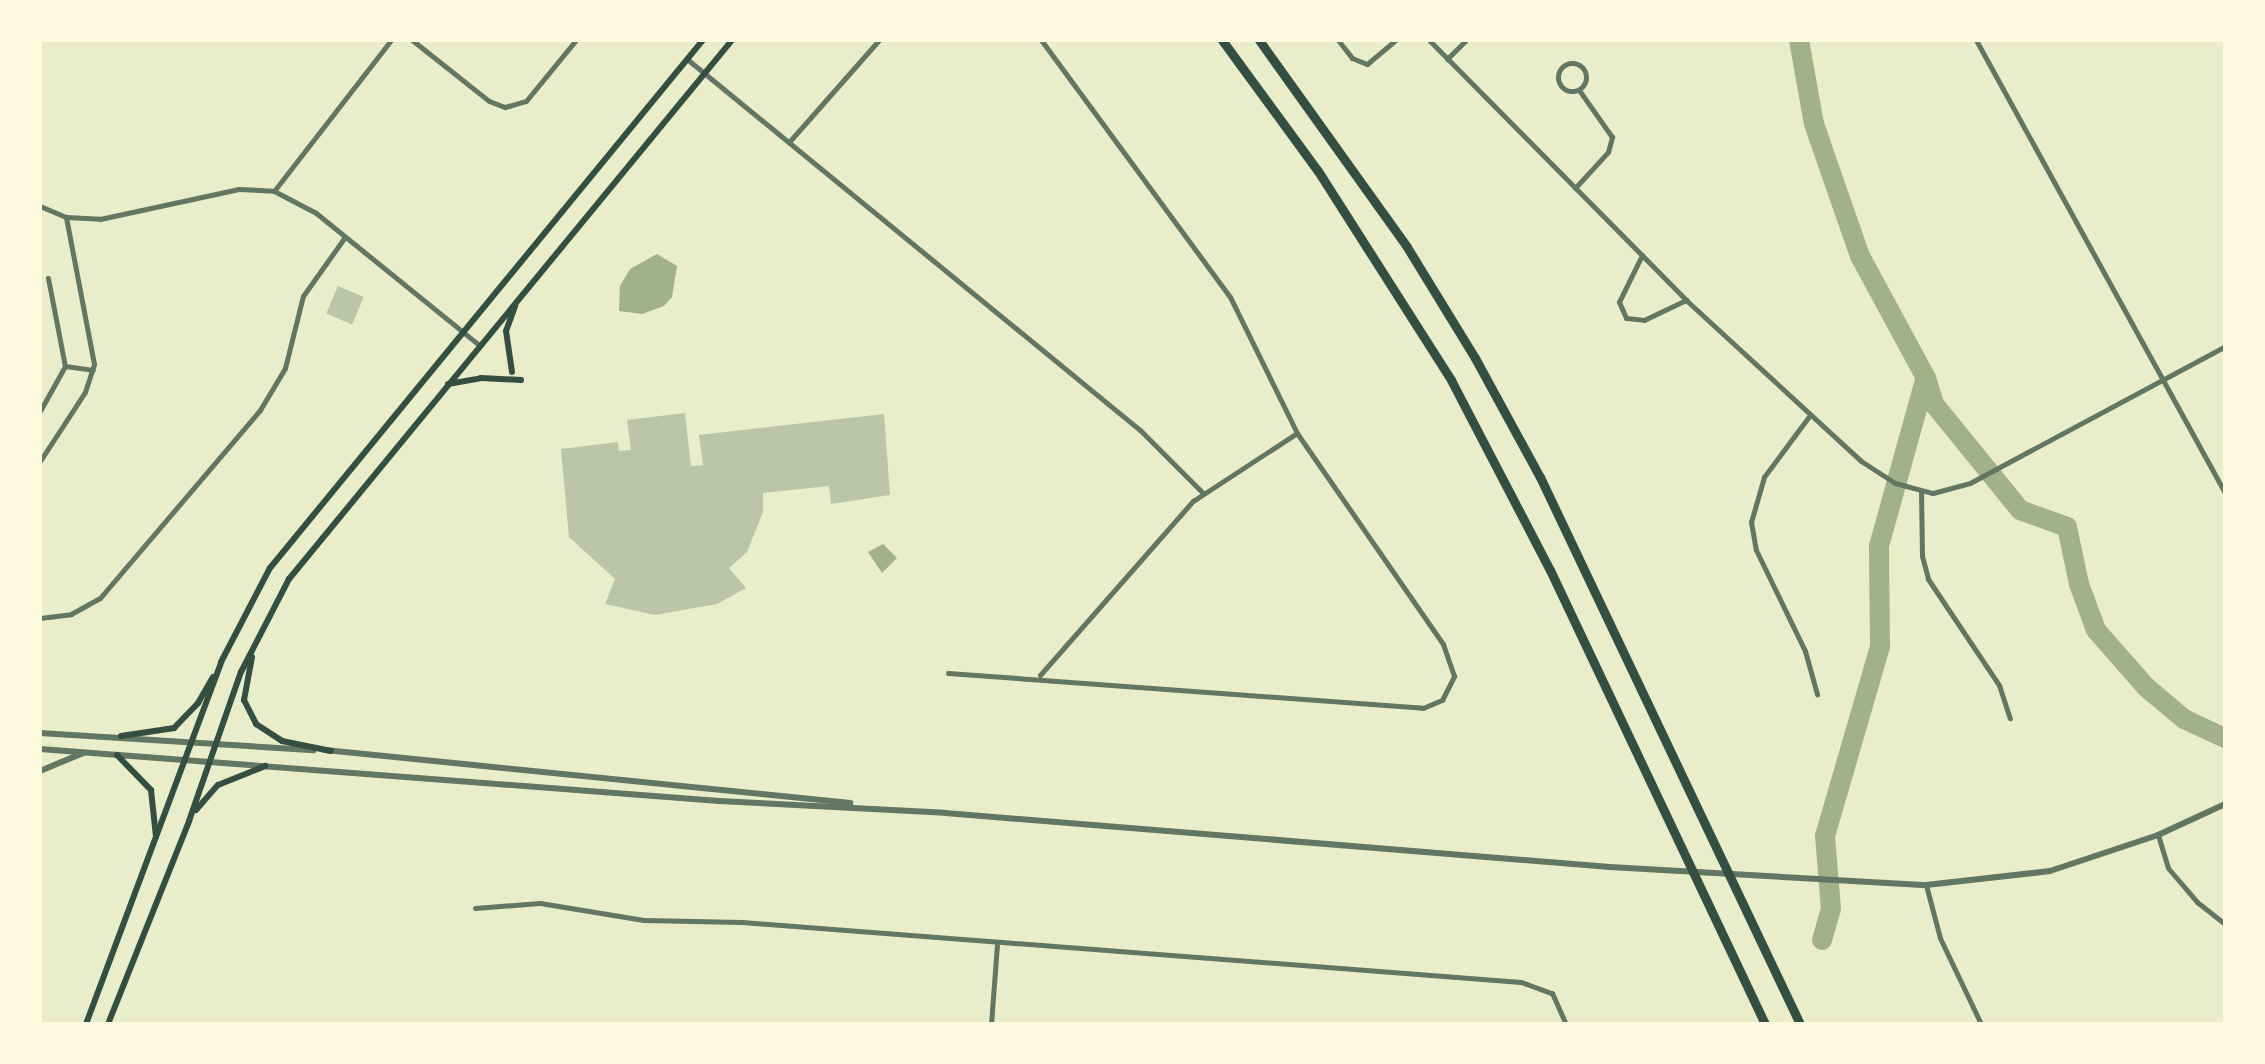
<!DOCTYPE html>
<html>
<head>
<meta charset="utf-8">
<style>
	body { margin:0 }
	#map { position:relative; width:2265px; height:1064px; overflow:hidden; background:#e9edc9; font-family:"DM Sans",sans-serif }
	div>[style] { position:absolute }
	.water>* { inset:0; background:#a3b18a }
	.river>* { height:20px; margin:-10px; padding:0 10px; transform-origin:10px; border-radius:10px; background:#a3b18a }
	.building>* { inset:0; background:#bcc5a7; transform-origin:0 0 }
	.minor>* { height:5px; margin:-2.5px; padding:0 2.5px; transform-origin:2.5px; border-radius:2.5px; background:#617663 }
	.minor>.ring { margin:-2.5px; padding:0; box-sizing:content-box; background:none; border:5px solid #617663; border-radius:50% }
	.tertiary>* { height:6px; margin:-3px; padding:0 3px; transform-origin:3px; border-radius:3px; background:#617663 }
	.secondary>* { height:6px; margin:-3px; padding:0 3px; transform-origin:3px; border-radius:3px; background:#344e41 }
	.motorway>* { height:9px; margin:-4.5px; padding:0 4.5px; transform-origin:4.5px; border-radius:4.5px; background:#344e41 }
	span { translate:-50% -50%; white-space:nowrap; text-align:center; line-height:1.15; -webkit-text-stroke:8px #fefae0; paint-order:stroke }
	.frame { position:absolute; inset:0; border:42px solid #fefae0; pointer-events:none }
</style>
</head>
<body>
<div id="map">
	<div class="water">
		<div style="clip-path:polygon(657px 254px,677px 266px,672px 297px,664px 306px,642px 314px,619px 311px,620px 286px,630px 269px)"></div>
		<div style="clip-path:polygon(883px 544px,897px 558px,882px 573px,868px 552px)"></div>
	</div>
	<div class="river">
		<div style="left:1799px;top:40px;width:85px;rotate:79.9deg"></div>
		<div style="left:1814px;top:124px;width:140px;rotate:70.8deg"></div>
		<div style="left:1860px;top:256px;width:139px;rotate:61.6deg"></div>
		<div style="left:1926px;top:378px;width:27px;rotate:73deg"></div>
		<div style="left:1934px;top:404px;width:136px;rotate:50.9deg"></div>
		<div style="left:2020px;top:510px;width:50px;rotate:19.9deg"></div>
		<div style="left:2067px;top:527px;width:58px;rotate:78.1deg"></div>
		<div style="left:2079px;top:584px;width:49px;rotate:69.7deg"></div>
		<div style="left:2096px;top:630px;width:76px;rotate:48.7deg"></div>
		<div style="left:2146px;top:687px;width:50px;rotate:40.1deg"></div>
		<div style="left:2184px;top:719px;width:45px;rotate:24.9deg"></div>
		<div style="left:1822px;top:940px;width:32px;rotate:-74deg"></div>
		<div style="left:1831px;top:909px;width:73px;rotate:-94.7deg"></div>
		<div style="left:1825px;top:836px;width:197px;rotate:-73.8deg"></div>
		<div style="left:1880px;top:647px;width:101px;rotate:-90.6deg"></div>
		<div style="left:1879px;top:546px;width:172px;rotate:-74.5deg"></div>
	</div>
	<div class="building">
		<div style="left:338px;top:286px;width:28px;height:30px;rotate:23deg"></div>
		<div style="clip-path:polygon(685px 413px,691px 466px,703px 465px,699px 435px,884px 414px,890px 495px,831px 504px,829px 486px,763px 493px,763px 512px,747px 552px,729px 568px,746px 588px,717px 604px,655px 615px,605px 604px,615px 579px,569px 537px,561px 449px,618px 442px,619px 451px,631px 450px,627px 420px)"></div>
	</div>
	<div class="minor">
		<div style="left:412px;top:40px;width:98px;rotate:38.4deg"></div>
		<div style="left:489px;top:101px;width:17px;rotate:21deg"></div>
		<div style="left:505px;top:107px;width:22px;rotate:-16deg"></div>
		<div style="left:526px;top:101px;width:79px;rotate:-50.7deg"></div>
		<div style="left:1338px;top:40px;width:23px;rotate:52deg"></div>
		<div style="left:1352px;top:58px;width:16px;rotate:22deg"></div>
		<div style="left:1367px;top:64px;width:38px;rotate:-40deg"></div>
		<div style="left:1429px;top:40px;width:366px;rotate:45.3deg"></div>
		<div style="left:1686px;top:300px;width:238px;rotate:42.6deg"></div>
		<div style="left:1861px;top:461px;width:40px;rotate:32.9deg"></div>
		<div style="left:1895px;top:483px;width:39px;rotate:15deg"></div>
		<div style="left:1933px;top:493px;width:38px;rotate:-15deg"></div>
		<div style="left:1970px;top:483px;width:289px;rotate:-28.2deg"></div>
		<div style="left:1976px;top:40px;width:517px;rotate:61.2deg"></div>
		<div style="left:687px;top:59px;width:586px;rotate:39.32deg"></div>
		<div style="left:1140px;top:430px;width:88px;rotate:45deg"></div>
		<div style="left:1447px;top:59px;width:27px;rotate:-45deg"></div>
		<div class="ring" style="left:1558px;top:63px;width:23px;height:23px"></div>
		<div style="left:789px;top:142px;width:136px;rotate:-48.6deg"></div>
		<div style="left:1575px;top:188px;width:49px;rotate:-47.5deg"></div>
		<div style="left:1608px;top:152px;width:16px;rotate:-75deg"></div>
		<div style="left:1612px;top:137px;width:57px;rotate:-125.1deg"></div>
		<div style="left:274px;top:191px;width:191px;rotate:-52.2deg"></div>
		<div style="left:40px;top:206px;width:28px;rotate:23deg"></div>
		<div style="left:66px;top:217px;width:34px;rotate:3deg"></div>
		<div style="left:100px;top:219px;width:142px;rotate:-12.2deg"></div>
		<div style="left:239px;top:189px;width:35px;rotate:3deg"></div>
		<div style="left:274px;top:191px;width:47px;rotate:27.6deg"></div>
		<div style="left:316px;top:213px;width:208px;rotate:39deg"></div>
		<div style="left:1642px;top:255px;width:52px;rotate:116.1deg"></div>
		<div style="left:1619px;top:302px;width:17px;rotate:66deg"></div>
		<div style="left:1626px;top:318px;width:18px;rotate:6deg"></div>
		<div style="left:1644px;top:320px;width:47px;rotate:-25.5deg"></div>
		<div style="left:48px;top:278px;width:90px;rotate:79.1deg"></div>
		<div style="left:65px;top:366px;width:28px;rotate:8deg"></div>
		<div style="left:40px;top:411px;width:51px;rotate:-60.9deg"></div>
		<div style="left:1810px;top:415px;width:77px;rotate:126.6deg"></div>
		<div style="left:1764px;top:477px;width:47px;rotate:106.1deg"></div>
		<div style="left:1751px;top:522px;width:28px;rotate:80deg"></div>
		<div style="left:1756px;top:550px;width:112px;rotate:64.1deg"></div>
		<div style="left:1805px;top:651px;width:45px;rotate:74.4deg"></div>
		<div style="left:40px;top:461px;width:82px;rotate:-56.9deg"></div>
		<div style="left:85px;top:392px;width:29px;rotate:-72deg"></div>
		<div style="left:94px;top:364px;width:150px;rotate:-100.8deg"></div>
		<div style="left:1921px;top:491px;width:65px;rotate:89.1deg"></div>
		<div style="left:1922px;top:556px;width:24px;rotate:75deg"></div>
		<div style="left:1928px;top:579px;width:128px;rotate:56.2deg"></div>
		<div style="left:1999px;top:685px;width:35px;rotate:72deg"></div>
		<div style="left:40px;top:618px;width:31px;rotate:-7deg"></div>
		<div style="left:71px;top:614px;width:33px;rotate:-29deg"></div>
		<div style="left:100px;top:598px;width:247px;rotate:-49.6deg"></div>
		<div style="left:260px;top:410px;width:49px;rotate:-59.2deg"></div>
		<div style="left:285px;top:368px;width:74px;rotate:-76deg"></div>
		<div style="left:303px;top:296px;width:72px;rotate:-54.6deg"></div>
		<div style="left:948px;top:673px;width:476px;rotate:4.2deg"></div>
		<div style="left:1423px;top:708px;width:21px;rotate:-23deg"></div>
		<div style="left:1442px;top:700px;width:27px;rotate:-63deg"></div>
		<div style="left:1454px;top:676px;width:34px;rotate:-109deg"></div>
		<div style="left:1443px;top:644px;width:257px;rotate:-124.7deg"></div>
		<div style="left:1297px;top:433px;width:152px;rotate:-116.2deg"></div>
		<div style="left:1230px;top:297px;width:319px;rotate:-126.3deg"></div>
		<div style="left:1040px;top:675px;width:232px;rotate:-48.7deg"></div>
		<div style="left:1193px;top:501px;width:124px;rotate:-33.2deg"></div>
		<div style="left:2158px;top:835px;width:34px;rotate:73deg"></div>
		<div style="left:2168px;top:868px;width:45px;rotate:49.5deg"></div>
		<div style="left:2197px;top:902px;width:36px;rotate:38deg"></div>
		<div style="left:1926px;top:885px;width:55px;rotate:75.2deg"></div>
		<div style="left:1940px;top:938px;width:95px;rotate:64.5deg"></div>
		<div style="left:475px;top:908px;width:65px;rotate:-4.4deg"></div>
		<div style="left:540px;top:903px;width:105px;rotate:9.3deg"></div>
		<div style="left:644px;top:920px;width:98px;rotate:1.2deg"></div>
		<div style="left:742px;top:922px;width:781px;rotate:4.4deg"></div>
		<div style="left:1521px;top:982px;width:33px;rotate:20deg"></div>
		<div style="left:1552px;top:993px;width:34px;rotate:66deg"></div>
		<div style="left:991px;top:1024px;width:80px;rotate:-85.7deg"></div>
	</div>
	<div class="tertiary">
		<div style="left:40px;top:733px;width:274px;rotate:3.6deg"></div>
		<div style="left:40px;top:749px;width:681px;rotate:4.38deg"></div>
		<div style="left:719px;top:801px;width:226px;rotate:3deg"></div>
		<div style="left:945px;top:813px;width:667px;rotate:4.64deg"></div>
		<div style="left:1610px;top:867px;width:317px;rotate:3.3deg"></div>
		<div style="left:1926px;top:885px;width:125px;rotate:-6.4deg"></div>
		<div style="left:2050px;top:871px;width:114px;rotate:-18.4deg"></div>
		<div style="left:2158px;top:835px;width:74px;rotate:-24.8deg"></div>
		<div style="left:325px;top:750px;width:528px;rotate:5.76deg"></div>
		<div style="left:40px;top:771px;width:47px;rotate:-22.7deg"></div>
	</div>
	<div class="secondary">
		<div style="left:512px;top:372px;width:41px;rotate:-98.3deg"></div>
		<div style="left:506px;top:331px;width:27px;rotate:-70deg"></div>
		<div style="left:448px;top:384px;width:34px;rotate:-10deg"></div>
		<div style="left:481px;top:378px;width:40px;rotate:2.9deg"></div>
		<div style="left:252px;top:657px;width:44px;rotate:100.5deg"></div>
		<div style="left:244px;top:700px;width:27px;rotate:63deg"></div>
		<div style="left:256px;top:724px;width:31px;rotate:33deg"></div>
		<div style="left:282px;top:741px;width:50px;rotate:11.5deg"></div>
		<div style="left:121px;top:736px;width:54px;rotate:-8.6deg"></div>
		<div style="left:174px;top:728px;width:35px;rotate:-46deg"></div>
		<div style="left:198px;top:703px;width:30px;rotate:-60deg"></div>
		<div style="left:117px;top:755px;width:49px;rotate:45.8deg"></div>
		<div style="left:151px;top:790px;width:47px;rotate:83.9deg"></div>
		<div style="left:196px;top:810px;width:33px;rotate:-49deg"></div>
		<div style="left:218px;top:785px;width:51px;rotate:-22deg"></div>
		<div style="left:86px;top:1024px;width:386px;rotate:-69.5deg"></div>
		<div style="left:221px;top:662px;width:106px;rotate:-62.5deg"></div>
		<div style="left:270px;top:568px;width:683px;rotate:-50.65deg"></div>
		<div style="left:108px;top:1024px;width:219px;rotate:-68.2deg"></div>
		<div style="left:189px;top:821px;width:158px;rotate:-70.8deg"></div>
		<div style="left:241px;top:672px;width:105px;rotate:-62.7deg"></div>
		<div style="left:289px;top:579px;width:698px;rotate:-50.58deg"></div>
	</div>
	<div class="motorway">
		<div style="left:1222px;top:40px;width:162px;rotate:53.8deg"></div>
		<div style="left:1318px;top:171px;width:248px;rotate:57.5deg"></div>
		<div style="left:1451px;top:380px;width:214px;rotate:62.5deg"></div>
		<div style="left:1550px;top:570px;width:502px;rotate:64.66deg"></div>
		<div style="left:1259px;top:40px;width:254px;rotate:54.4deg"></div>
		<div style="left:1407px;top:247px;width:130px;rotate:58.5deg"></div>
		<div style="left:1475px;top:358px;width:136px;rotate:61.4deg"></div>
		<div style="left:1540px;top:477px;width:606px;rotate:64.58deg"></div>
	</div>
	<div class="frame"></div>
</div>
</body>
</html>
